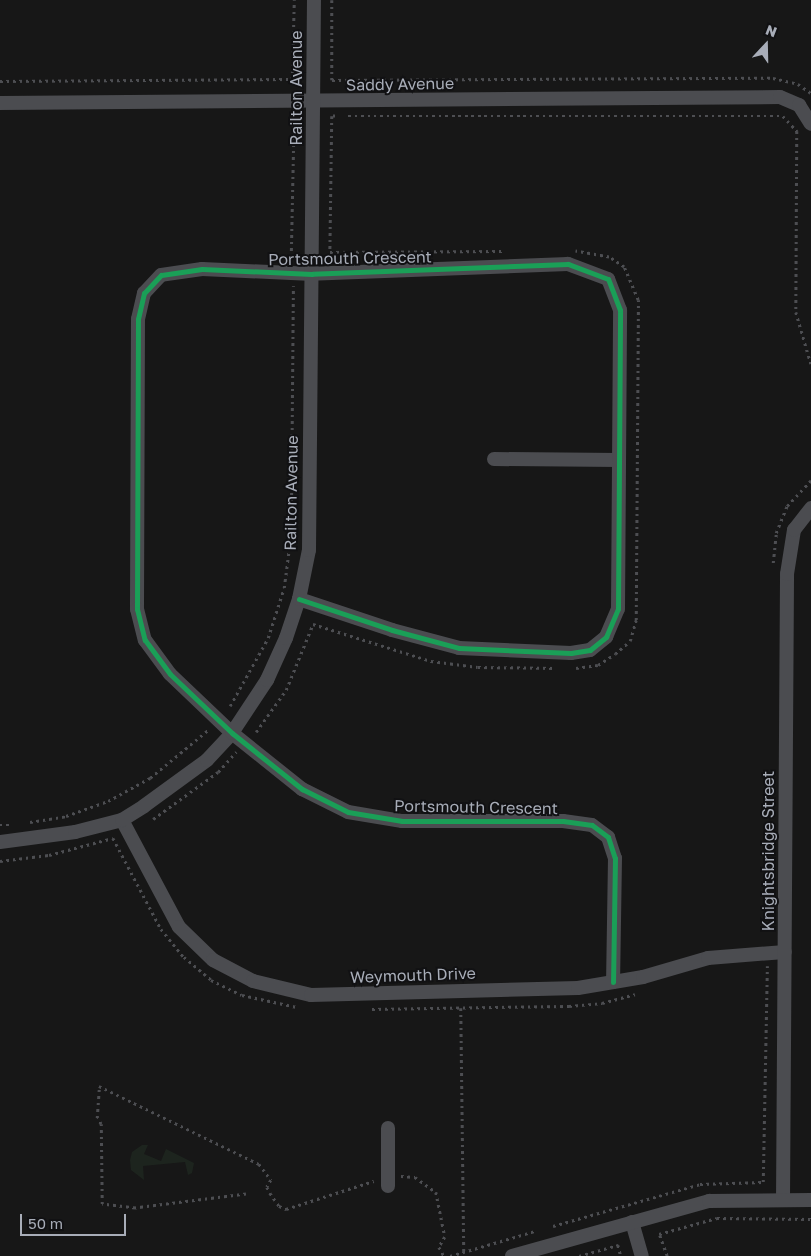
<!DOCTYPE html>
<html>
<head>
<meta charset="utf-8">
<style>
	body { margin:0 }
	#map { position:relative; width:811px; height:1256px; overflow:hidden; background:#171717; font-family:"Golos Text",sans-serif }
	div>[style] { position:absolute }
	.green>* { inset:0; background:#1d241e }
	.path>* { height:2.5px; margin-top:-1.25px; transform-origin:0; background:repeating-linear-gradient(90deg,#4d4e52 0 2.5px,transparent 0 6.5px) }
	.minor>* { height:14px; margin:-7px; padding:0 7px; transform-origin:7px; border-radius:7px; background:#4b4c50 }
	.cycleway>* { height:5px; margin:-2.5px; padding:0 2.5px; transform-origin:2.5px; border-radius:2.5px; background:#1a9f57 }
	span { translate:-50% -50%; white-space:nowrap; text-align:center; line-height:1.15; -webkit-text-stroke:4px #111113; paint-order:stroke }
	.street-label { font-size:16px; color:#a8adb8 }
	.north { position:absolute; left:741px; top:20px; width:50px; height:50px; -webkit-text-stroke:4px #111113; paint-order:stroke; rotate:21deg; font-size:14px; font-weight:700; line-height:20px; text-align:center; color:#a8adb8 }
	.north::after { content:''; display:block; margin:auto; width:18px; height:22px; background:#a8adb8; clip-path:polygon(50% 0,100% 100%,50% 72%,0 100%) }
	.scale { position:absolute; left:20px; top:1214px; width:106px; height:22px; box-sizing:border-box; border:2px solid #a8adb8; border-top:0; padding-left:6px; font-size:15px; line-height:18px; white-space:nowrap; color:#a8adb8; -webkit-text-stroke:4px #111113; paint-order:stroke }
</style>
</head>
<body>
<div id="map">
	<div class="green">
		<div style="clip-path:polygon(142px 1145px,148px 1145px,144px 1154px,161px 1161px,166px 1149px,194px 1163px,192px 1173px,188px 1175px,185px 1162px,143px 1166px,144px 1180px,131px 1170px,130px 1160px,132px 1152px)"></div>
	</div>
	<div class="path">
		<div style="left:332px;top:0;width:80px;rotate:90deg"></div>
		<div style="left:332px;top:80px;width:441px;rotate:-0.3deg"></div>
		<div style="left:773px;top:78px;width:26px;rotate:13deg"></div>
		<div style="left:798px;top:84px;width:16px;rotate:35deg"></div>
		<div style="left:0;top:81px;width:292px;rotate:-0.4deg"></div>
		<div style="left:292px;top:79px;width:79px;rotate:-88.5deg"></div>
		<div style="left:335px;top:116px;width:3px;rotate:180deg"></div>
		<div style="left:332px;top:116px;width:136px;rotate:90.8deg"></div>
		<div style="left:330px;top:252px;width:173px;rotate:-0.3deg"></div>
		<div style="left:348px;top:116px;width:435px"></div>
		<div style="left:783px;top:116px;width:21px;rotate:47deg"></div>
		<div style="left:797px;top:131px;width:181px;rotate:90.3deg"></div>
		<div style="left:796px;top:312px;width:54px;rotate:73.9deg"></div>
		<div style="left:291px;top:257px;width:142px;rotate:-88.8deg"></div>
		<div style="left:773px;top:563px;width:30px;rotate:-84deg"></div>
		<div style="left:776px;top:533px;width:29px;rotate:-68deg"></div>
		<div style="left:787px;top:506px;width:35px;rotate:-47deg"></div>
		<div style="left:576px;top:668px;width:22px;rotate:-8deg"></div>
		<div style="left:598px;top:665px;width:20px;rotate:-33deg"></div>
		<div style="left:615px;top:654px;width:20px;rotate:-41deg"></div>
		<div style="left:630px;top:641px;width:22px;rotate:-74deg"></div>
		<div style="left:636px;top:620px;width:320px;rotate:-89.6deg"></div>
		<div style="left:638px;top:300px;width:36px;rotate:-113deg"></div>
		<div style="left:624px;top:267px;width:18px;rotate:-146deg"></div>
		<div style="left:609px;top:257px;width:34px;rotate:-170deg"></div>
		<div style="left:230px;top:706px;width:78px;rotate:-60.8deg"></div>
		<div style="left:268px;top:638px;width:52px;rotate:-72.3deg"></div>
		<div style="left:284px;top:588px;width:54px;rotate:-82.6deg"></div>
		<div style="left:291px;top:534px;width:248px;rotate:-89.5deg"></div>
		<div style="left:256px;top:732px;width:52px;rotate:-54.5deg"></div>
		<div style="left:286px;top:690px;width:71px;rotate:-67.8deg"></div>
		<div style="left:313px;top:624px;width:124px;rotate:17.4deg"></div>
		<div style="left:431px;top:661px;width:47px;rotate:7.3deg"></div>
		<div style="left:478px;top:667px;width:77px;rotate:0.7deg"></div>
		<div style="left:153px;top:819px;width:80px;rotate:-35.9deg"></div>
		<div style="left:218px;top:772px;width:27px;rotate:-48deg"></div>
		<div style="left:30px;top:822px;width:36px;rotate:-9deg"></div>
		<div style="left:66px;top:816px;width:45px;rotate:-19.7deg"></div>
		<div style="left:108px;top:801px;width:48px;rotate:-28.7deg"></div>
		<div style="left:150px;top:778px;width:75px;rotate:-39.6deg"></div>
		<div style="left:0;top:825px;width:10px"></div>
		<div style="left:0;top:861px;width:49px;rotate:-7deg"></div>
		<div style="left:49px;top:855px;width:66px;rotate:-14.9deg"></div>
		<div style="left:113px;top:838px;width:103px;rotate:62.2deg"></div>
		<div style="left:161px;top:929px;width:36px;rotate:51deg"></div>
		<div style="left:184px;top:957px;width:35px;rotate:40deg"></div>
		<div style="left:211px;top:980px;width:34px;rotate:26deg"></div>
		<div style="left:242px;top:995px;width:56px;rotate:12.3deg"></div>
		<div style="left:461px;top:1008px;width:244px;rotate:89.3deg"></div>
		<div style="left:372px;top:1009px;width:197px;rotate:-0.9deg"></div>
		<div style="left:569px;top:1006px;width:33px;rotate:-5deg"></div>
		<div style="left:602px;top:1003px;width:34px;rotate:-15deg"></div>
		<div style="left:401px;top:1176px;width:14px;rotate:4deg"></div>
		<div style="left:415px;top:1177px;width:26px;rotate:36deg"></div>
		<div style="left:436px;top:1192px;width:46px;rotate:78.7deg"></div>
		<div style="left:445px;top:1237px;width:12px;rotate:121deg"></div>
		<div style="left:439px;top:1247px;width:10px;rotate:61deg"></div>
		<div style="left:246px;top:1194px;width:112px;rotate:172.8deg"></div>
		<div style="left:135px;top:1208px;width:33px;rotate:-173deg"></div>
		<div style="left:102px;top:1204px;width:80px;rotate:-90.7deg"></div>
		<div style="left:101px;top:1124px;width:7px;rotate:-124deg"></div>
		<div style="left:97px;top:1118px;width:32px;rotate:-86deg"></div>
		<div style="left:99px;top:1086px;width:178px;rotate:26deg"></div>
		<div style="left:259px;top:1164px;width:20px;rotate:53deg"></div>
		<div style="left:271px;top:1180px;width:8px;rotate:120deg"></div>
		<div style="left:267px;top:1187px;width:7px;rotate:63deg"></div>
		<div style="left:270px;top:1193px;width:16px;rotate:55deg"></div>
		<div style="left:279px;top:1206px;width:8px;rotate:23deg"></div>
		<div style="left:286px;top:1209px;width:92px;rotate:-17.7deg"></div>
		<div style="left:553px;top:1226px;width:153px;rotate:-15.9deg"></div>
		<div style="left:700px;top:1184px;width:63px;rotate:-1.8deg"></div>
		<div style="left:763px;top:1182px;width:216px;rotate:-88.9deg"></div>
		<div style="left:450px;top:1256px;width:89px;rotate:-16.4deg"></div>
		<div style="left:579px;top:1256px;width:41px;rotate:-15.8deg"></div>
		<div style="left:618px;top:1245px;width:11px;rotate:75deg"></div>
		<div style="left:667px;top:1256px;width:23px;rotate:-110deg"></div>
		<div style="left:659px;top:1234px;width:60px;rotate:-15.4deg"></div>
		<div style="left:717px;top:1218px;width:94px;rotate:0.6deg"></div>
	</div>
	<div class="minor">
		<div style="left:0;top:103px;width:780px;rotate:-0.44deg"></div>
		<div style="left:780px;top:97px;width:21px;rotate:23deg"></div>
		<div style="left:799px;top:105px;width:22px;rotate:58deg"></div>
		<div style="left:494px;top:459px;width:125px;rotate:0.5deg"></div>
		<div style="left:299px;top:599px;width:98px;rotate:18.4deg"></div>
		<div style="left:392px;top:630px;width:69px;rotate:15deg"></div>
		<div style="left:459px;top:648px;width:112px;rotate:2.6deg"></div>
		<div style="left:571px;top:653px;width:19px;rotate:-9deg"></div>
		<div style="left:590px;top:650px;width:21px;rotate:-39deg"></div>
		<div style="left:606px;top:637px;width:30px;rotate:-67deg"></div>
		<div style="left:618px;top:609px;width:299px;rotate:-89.6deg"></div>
		<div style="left:620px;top:310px;width:33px;rotate:-111deg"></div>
		<div style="left:608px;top:279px;width:43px;rotate:-159.4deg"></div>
		<div style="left:568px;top:264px;width:256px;rotate:177.8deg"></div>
		<div style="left:312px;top:274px;width:110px;rotate:-177.4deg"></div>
		<div style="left:202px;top:269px;width:41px;rotate:171.7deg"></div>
		<div style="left:161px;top:275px;width:25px;rotate:133deg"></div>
		<div style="left:144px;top:293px;width:27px;rotate:103deg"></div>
		<div style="left:138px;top:319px;width:290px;rotate:90.2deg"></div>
		<div style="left:137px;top:609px;width:32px;rotate:76deg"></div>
		<div style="left:145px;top:640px;width:42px;rotate:53.7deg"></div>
		<div style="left:170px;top:674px;width:86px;rotate:43.6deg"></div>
		<div style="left:232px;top:733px;width:90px;rotate:38.7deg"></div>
		<div style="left:302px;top:789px;width:51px;rotate:26.6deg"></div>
		<div style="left:348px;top:812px;width:55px;rotate:9.5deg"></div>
		<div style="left:402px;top:821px;width:161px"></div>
		<div style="left:563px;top:821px;width:29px;rotate:8deg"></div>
		<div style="left:592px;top:825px;width:20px;rotate:37deg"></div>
		<div style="left:608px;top:837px;width:22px;rotate:72deg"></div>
		<div style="left:615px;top:858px;width:124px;rotate:90.9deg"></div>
		<div style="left:122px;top:820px;width:121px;rotate:62deg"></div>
		<div style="left:179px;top:927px;width:47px;rotate:44.1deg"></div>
		<div style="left:213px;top:960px;width:45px;rotate:27.7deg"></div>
		<div style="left:253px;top:981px;width:60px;rotate:13.6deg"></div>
		<div style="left:311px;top:995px;width:267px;rotate:-1.5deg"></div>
		<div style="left:578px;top:988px;width:66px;rotate:-9.6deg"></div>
		<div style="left:643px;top:977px;width:68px;rotate:-16.3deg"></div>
		<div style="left:708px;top:958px;width:77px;rotate:-4.5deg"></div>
		<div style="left:0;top:842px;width:76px;rotate:-7.6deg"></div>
		<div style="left:75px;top:832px;width:49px;rotate:-14.3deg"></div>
		<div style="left:122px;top:820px;width:26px;rotate:-32deg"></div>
		<div style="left:144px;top:806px;width:78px;rotate:-36.1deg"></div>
		<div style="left:207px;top:760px;width:37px;rotate:-47deg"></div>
		<div style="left:232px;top:733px;width:64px;rotate:-56.6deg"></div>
		<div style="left:267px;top:680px;width:46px;rotate:-65.7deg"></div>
		<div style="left:286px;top:638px;width:41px;rotate:-71.6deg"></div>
		<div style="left:299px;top:599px;width:50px;rotate:-78.5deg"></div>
		<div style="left:309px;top:550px;width:550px;rotate:-89.48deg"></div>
		<div style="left:388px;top:1128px;width:58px;rotate:90deg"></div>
		<div style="left:783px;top:1200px;width:626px;rotate:-89.63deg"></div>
		<div style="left:787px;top:574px;width:45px;rotate:-81deg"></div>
		<div style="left:794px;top:530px;width:28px;rotate:-52deg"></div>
		<div style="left:632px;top:1222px;width:35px;rotate:74deg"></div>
		<div style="left:512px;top:1256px;width:205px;rotate:-15.6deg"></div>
		<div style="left:709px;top:1201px;width:102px;rotate:-0.6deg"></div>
	</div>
	<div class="cycleway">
		<div style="left:299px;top:599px;width:98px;rotate:18.4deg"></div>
		<div style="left:392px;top:630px;width:69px;rotate:15deg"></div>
		<div style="left:459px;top:648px;width:112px;rotate:2.6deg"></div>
		<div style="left:571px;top:653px;width:19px;rotate:-9deg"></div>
		<div style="left:590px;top:650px;width:21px;rotate:-39deg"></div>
		<div style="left:606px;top:637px;width:30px;rotate:-67deg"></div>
		<div style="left:618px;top:609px;width:299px;rotate:-89.6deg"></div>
		<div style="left:620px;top:310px;width:33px;rotate:-111deg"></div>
		<div style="left:608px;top:279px;width:43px;rotate:-159.4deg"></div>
		<div style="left:568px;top:264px;width:256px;rotate:177.8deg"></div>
		<div style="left:312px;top:274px;width:110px;rotate:-177.4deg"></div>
		<div style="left:202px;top:269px;width:41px;rotate:171.7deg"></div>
		<div style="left:161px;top:275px;width:25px;rotate:133deg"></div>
		<div style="left:144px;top:293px;width:27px;rotate:103deg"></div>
		<div style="left:138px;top:319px;width:290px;rotate:90.2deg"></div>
		<div style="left:137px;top:609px;width:32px;rotate:76deg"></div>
		<div style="left:145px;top:640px;width:42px;rotate:53.7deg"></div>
		<div style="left:170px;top:674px;width:86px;rotate:43.6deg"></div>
		<div style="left:232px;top:733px;width:90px;rotate:38.7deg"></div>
		<div style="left:302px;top:789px;width:51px;rotate:26.6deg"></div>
		<div style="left:348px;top:812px;width:55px;rotate:9.5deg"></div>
		<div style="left:402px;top:821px;width:161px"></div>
		<div style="left:563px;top:821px;width:29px;rotate:8deg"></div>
		<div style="left:592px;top:825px;width:20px;rotate:37deg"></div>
		<div style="left:608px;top:837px;width:22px;rotate:72deg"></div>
		<div style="left:615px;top:858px;width:124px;rotate:90.9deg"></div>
	</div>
	<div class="street-label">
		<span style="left:400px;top:84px;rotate:-1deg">Saddy Avenue</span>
		<span style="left:296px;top:88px;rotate:-90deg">Railton Avenue</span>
		<span style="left:350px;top:258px;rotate:-1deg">Portsmouth Crescent</span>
		<span style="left:291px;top:493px;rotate:-89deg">Railton Avenue</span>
		<span style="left:476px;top:807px;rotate:1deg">Portsmouth Crescent</span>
		<span style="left:768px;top:851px;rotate:-90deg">Knightsbridge Street</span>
		<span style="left:413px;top:975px;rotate:-2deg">Weymouth Drive</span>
	</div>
	<div class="north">N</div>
	<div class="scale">50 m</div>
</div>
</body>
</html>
